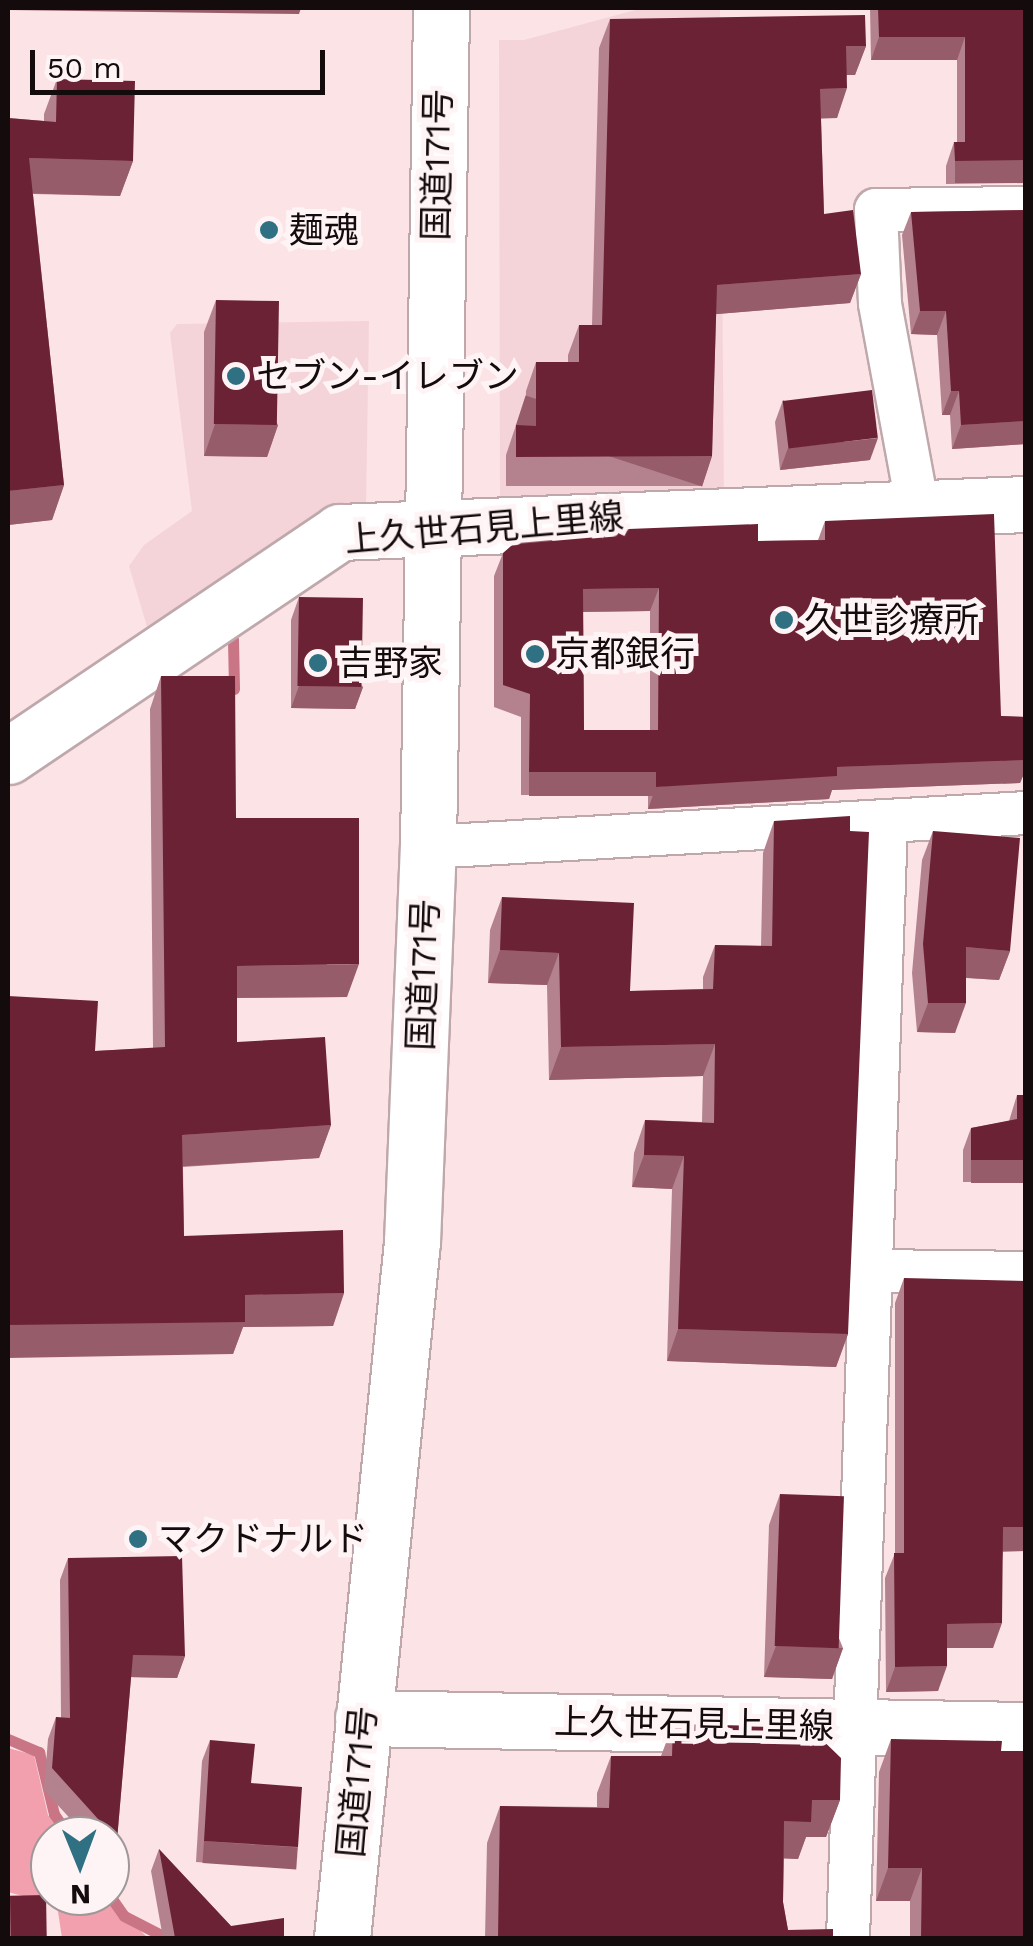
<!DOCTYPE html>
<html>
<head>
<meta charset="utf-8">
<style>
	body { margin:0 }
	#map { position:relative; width:1033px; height:1946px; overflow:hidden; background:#fbe3e6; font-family:"Work Sans","Noto Sans JP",sans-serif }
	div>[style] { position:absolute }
	.built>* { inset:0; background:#f5d4d9 }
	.green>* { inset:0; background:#f3a0ae }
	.stream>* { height:11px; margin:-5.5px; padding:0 5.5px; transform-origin:5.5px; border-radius:5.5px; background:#c97585 }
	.roads { filter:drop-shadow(2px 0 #bfa8ac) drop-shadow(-2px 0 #bfa8ac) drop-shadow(0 2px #bfa8ac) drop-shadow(0 -2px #bfa8ac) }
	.minor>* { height:42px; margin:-21px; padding:0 21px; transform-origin:21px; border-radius:21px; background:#fff }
	.secondary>* { height:55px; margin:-27.5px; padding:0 27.5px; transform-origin:27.5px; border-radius:27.5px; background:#fff }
	.trunk>* { height:55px; margin:-27.5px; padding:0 27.5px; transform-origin:27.5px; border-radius:27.5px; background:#fff }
	.wall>* { inset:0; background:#b4828e }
	.shaded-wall>* { inset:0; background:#975c6a; transform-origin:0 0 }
	.building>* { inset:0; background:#6c2235; transform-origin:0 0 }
	.dots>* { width:28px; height:28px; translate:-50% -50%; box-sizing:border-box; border:5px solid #fef4f5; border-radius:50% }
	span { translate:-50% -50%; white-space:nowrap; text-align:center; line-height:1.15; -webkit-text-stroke:10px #fef4f5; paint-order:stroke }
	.street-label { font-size:35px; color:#130b0c }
	.poi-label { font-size:35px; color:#130b0c }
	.left { translate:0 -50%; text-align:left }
	.frame { position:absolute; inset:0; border:10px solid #130b0c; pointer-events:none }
	.north { position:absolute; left:30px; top:1816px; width:100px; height:100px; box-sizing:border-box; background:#fef4f5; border:2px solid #a09798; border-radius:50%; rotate:179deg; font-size:28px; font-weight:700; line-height:40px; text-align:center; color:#130b0c }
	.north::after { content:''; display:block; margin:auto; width:35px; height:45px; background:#2f7183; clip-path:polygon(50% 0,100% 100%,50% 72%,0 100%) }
	.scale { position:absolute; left:30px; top:50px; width:295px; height:45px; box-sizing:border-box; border:5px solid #130b0c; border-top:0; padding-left:12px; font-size:30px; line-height:35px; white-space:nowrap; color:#130b0c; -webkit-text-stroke:8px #fef4f5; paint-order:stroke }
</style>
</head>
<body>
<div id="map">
	<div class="built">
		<div style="clip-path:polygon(643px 8px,720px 8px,724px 497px,500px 500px,499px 40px,524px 40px)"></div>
		<div style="clip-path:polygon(369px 321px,366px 506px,150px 637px,129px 566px,144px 545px,192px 511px,170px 333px,177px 324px)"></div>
	</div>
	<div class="green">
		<div style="clip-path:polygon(8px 1748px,34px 1755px,48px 1815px,63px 1836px,50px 1836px,50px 1896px,105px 1896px,148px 1938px,62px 1938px,57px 1905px,8px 1892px)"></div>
	</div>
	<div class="stream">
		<div style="left:221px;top:639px;width:9px;rotate:-32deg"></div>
		<div style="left:229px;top:634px;width:7px;rotate:56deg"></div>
		<div style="left:233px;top:640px;width:49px;rotate:88.8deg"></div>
		<div style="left:8px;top:1739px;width:34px;rotate:23deg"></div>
		<div style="left:39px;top:1752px;width:64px;rotate:76.4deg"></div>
		<div style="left:54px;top:1814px;width:27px;rotate:56deg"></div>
		<div style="left:110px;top:1896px;width:24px;rotate:55deg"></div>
		<div style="left:124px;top:1916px;width:48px;rotate:27.1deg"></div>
	</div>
	<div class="roads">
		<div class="minor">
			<div style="left:918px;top:509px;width:209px;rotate:-100.5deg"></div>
			<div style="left:880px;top:303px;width:93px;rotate:-92.5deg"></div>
			<div style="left:876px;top:210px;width:150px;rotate:-0.8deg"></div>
			<div style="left:428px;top:847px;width:599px;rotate:-3.25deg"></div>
			<div style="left:871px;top:1271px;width:155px;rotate:0.7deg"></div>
			<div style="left:848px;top:1938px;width:1117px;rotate:-88.05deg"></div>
		</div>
		<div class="secondary">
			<div style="left:8px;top:756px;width:400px;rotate:-34deg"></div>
			<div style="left:340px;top:532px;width:687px;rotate:-2.34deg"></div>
			<div style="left:363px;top:1718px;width:663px;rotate:1.04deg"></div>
		</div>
		<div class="trunk">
			<div style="left:342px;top:1938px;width:700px;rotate:-84.26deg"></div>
			<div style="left:412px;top:1242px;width:395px;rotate:-87.7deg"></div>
			<div style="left:428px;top:847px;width:839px;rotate:-89.11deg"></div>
		</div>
	</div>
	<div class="wall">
		<div style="clip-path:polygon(870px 8px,1026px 8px,1026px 183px,946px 184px,946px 166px,954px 142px,957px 142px,957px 60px,871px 60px)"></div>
		<div style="clip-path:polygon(610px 19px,866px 46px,855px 75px,847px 75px,837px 118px,821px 118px,824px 214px,861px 274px,850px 303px,716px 314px,712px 456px,702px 486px,506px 486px,506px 455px,516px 425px,525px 426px,526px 391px,536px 362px,568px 362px,568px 355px,579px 325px,592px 325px,599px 48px)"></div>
		<div style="clip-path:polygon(57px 79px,133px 161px,120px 196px,33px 194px,64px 485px,52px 520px,8px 525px,8px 118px,44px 121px,44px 114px)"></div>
		<div style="clip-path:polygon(1026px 210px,1026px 444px,952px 449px,950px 415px,942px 415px,937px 335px,911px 334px,902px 235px,911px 212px)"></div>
		<div style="clip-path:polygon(216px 300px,278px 425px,267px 457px,204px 456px,204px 332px)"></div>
		<div style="clip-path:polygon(783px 400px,870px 460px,780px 470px,775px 422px)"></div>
		<div style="clip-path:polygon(evenodd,825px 521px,1001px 716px,1026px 717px,1026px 769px,1020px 783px,832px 790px,829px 799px,648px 809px,648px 795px,521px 795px,521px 717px,494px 707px,494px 576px,503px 553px,758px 541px,818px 540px,825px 521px,650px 611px,650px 730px,584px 730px,583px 612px,650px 611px)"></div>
		<div style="clip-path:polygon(299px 597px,363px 687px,355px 709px,291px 708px,291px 620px)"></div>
		<div style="clip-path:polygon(161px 676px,236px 818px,347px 997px,237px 998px,237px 1042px,331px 1125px,319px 1158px,183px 1167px,184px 1236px,344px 1293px,333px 1326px,243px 1327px,233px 1354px,95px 1051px,153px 1048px,150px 709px)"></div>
		<div style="clip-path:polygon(774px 821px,848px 1334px,836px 1367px,667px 1361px,672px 1189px,632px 1187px,634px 1153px,645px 1120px,702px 1122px,703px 1076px,549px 1080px,547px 985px,488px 983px,490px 930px,502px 897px,630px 991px,703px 989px,703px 977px,715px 945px,761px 946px,763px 853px)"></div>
		<div style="clip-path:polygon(933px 831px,1010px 951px,999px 980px,966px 978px,955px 1033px,917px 1032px,912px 973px,922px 860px)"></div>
		<div style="clip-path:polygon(1017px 1095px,1026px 1182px,963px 1182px,963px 1150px,971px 1128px,1009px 1121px)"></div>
		<div style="clip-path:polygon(904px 1278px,1003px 1552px,993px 1648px,947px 1648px,938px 1691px,886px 1692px,885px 1578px,895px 1553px,895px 1303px)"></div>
		<div style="clip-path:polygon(780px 1494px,843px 1648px,832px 1679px,764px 1677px,769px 1525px)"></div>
		<div style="clip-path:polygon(68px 1558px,185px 1656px,177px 1678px,131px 1677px,117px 1840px,110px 1860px,110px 1836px,86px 1836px,44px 1790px,48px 1739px,56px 1717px,61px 1718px,60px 1580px)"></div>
		<div style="clip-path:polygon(673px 1724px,840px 1800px,826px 1837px,806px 1837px,798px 1859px,784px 1858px,783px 1902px,788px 1930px,833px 1938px,485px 1938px,487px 1843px,500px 1806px,597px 1807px,597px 1793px,611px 1756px,661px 1756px)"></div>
		<div style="clip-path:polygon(891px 1739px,1001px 1751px,1026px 1938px,910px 1938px,910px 1901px,876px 1901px,879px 1772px)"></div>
		<div style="clip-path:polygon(210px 1740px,251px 1783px,298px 1847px,290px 1868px,196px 1862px,202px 1761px)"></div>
		<div style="clip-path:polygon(159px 1849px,231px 1926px,284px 1938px,163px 1938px,151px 1871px)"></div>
		<div style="clip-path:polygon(10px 1896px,47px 1938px,8px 1938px,8px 1901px)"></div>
	</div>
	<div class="shaded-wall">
		<div style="clip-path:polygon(8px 8px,301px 8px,299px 14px,8px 10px)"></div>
		<div style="clip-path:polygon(879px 37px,965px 37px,957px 60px,871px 60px)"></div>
		<div style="clip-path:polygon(846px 46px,866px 46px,855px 75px,835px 75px)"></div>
		<div style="clip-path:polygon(847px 88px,837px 118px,809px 119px,820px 89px)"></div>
		<div style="clip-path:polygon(29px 158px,133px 161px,120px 196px,17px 193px)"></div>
		<div style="left:1026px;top:160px;width:23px;height:71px;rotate:90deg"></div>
		<div style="clip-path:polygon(861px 274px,850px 303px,706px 315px,717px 285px)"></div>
		<div style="clip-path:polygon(920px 311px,946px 311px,937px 335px,911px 334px)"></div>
		<div style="clip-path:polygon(951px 391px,959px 391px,950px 415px,942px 415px)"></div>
		<div style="clip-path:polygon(1026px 421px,1026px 444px,952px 449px,961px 425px)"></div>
		<div style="clip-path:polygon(215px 424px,278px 425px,267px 457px,204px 456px)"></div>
		<div style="clip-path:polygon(878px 438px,870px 460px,780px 470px,788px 448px)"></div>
		<div style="left:712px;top:456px;width:32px;height:196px;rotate:108deg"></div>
		<div style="clip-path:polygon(64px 485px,52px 520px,8px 525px,8px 491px)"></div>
		<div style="clip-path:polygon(659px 588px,650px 611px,575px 612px,583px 589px)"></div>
		<div style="clip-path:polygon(299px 686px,363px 687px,355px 709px,291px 708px)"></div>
		<div style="clip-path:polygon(1026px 760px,1026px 769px,1020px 783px,832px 790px,829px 799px,648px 809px,656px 787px,837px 767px)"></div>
		<div style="left:529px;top:772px;width:127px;height:24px"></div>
		<div style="clip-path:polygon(966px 947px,1010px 951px,999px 980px,955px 977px)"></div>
		<div style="clip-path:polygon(500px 950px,559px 953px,547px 985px,488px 983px)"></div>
		<div style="clip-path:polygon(359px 964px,347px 997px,225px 998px,237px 966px)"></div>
		<div style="clip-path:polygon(928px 1003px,966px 1003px,955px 1033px,917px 1032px)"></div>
		<div style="clip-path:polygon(715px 1044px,703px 1076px,549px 1080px,561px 1047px)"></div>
		<div style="clip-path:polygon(331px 1125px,319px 1158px,171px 1167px,182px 1135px)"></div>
		<div style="clip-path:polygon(644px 1155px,684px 1156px,672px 1189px,632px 1187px)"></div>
		<div style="left:971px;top:1160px;width:55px;height:23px"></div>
		<div style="clip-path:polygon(344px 1293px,333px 1326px,243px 1327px,233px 1354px,8px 1358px,8px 1325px,245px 1295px)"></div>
		<div style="clip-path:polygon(678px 1329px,848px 1334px,836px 1367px,667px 1361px)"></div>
		<div style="clip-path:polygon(1003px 1527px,1026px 1527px,1026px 1551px,994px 1552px)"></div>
		<div style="clip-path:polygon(1002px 1623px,993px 1648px,938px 1648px,947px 1624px)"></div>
		<div style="clip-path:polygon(776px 1646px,843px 1648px,832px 1679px,764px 1677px)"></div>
		<div style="clip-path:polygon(133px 1655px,185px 1656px,177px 1678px,125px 1677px)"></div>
		<div style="clip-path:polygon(947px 1666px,938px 1691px,886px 1692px,895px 1667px)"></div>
		<div style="clip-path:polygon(812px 1800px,840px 1800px,826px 1837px,806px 1837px,798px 1859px,771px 1858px,784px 1821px)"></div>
		<div style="left:204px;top:1841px;width:94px;height:22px;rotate:4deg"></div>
		<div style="clip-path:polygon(888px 1868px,922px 1868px,910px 1901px,876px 1901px)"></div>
	</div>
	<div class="building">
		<div style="clip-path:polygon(878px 8px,1026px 8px,1026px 160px,955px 161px,954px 142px,965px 142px,965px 37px,879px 37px)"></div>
		<div style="clip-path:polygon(865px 15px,866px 46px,846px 46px,847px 88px,820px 89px,824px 214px,853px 210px,861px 274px,717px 285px,712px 456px,516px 457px,516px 425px,536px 426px,536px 362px,579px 362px,579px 325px,602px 325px,610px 19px)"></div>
		<div style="clip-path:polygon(57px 79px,135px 81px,133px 161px,29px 158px,64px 485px,8px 491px,8px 118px,56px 122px)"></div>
		<div style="clip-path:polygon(1026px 210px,1026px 421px,961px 425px,959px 391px,951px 391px,946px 311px,920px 311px,911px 212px)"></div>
		<div style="left:216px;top:300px;width:63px;height:124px;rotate:1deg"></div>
		<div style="left:872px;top:390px;width:48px;height:90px;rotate:83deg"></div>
		<div style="clip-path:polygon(evenodd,994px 514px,1001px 716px,1026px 717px,1026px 760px,837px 767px,837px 776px,656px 787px,656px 772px,529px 772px,530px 694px,503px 685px,503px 553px,526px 533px,758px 524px,758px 541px,825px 540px,825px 521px,994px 514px,659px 588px,658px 730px,584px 730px,583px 589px,659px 588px)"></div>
		<div style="left:299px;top:597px;width:64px;height:89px;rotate:1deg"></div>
		<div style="clip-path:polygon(161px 676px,235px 676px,236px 818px,359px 818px,359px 964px,237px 966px,237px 1042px,325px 1037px,331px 1125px,182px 1135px,184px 1236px,343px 1230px,344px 1293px,245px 1295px,245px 1322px,8px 1325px,8px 996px,98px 1001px,95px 1051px,165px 1047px)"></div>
		<div style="clip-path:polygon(850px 816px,850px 831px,869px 832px,848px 1334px,678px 1329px,684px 1156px,644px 1155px,645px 1120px,714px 1123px,715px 1044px,561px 1047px,559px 953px,500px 950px,502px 897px,634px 903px,630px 991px,713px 989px,715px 945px,772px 946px,774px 821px)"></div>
		<div style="clip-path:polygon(933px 831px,1020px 838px,1010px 951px,966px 947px,966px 1003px,928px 1003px,923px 944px)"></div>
		<div style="clip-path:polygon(1017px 1095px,1026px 1095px,1026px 1160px,971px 1160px,971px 1128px,1017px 1119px)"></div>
		<div style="clip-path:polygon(904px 1278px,1026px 1281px,1026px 1527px,1003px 1527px,1002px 1623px,947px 1624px,947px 1666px,895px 1667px,894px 1553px,904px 1553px)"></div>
		<div style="left:780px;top:1494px;width:64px;height:152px;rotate:2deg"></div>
		<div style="clip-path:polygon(182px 1556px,185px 1656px,133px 1655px,117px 1840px,52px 1768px,56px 1717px,70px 1718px,68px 1558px)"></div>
		<div style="clip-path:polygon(673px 1724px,809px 1727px,841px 1758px,840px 1800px,812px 1800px,811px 1822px,784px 1821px,783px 1902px,788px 1930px,833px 1929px,833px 1938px,498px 1938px,500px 1806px,609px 1808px,611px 1756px,672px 1756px)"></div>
		<div style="clip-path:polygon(891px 1739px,1002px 1741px,1001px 1751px,1026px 1751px,1026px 1938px,921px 1938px,922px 1868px,888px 1868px)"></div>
		<div style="clip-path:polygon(210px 1740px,255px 1744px,251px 1783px,302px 1787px,298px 1847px,204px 1841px)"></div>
		<div style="clip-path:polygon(159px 1849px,231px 1926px,284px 1918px,284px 1938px,175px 1938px)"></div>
		<div style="left:46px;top:1895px;width:43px;height:36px;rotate:89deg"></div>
	</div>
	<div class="dots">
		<div style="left:269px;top:230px;background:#2f7183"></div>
		<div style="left:236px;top:376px;background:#2f7183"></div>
		<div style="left:784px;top:620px;background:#2f7183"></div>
		<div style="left:535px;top:654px;background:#2f7183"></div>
		<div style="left:318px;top:663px;background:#2f7183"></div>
		<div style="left:138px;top:1539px;background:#2f7183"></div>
	</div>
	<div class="street-label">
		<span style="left:437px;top:165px;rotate:-89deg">国道171号</span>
		<span style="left:484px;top:528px;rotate:-5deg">上久世石見上里線</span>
		<span style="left:423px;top:975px;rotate:-88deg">国道171号</span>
		<span style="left:694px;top:1724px;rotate:1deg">上久世石見上里線</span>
		<span style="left:357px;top:1782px;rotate:-85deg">国道171号</span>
	</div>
	<div class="poi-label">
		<span class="left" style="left:289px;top:230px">麺魂</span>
		<span class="left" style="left:256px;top:376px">セブン-イレブン</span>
		<span class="left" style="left:804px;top:620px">久世診療所</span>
		<span class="left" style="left:555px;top:654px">京都銀行</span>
		<span class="left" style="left:338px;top:663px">吉野家</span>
		<span class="left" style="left:158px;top:1539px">マクドナルド</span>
	</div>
	<div class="frame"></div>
	<div class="north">N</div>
	<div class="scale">50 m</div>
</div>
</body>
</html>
